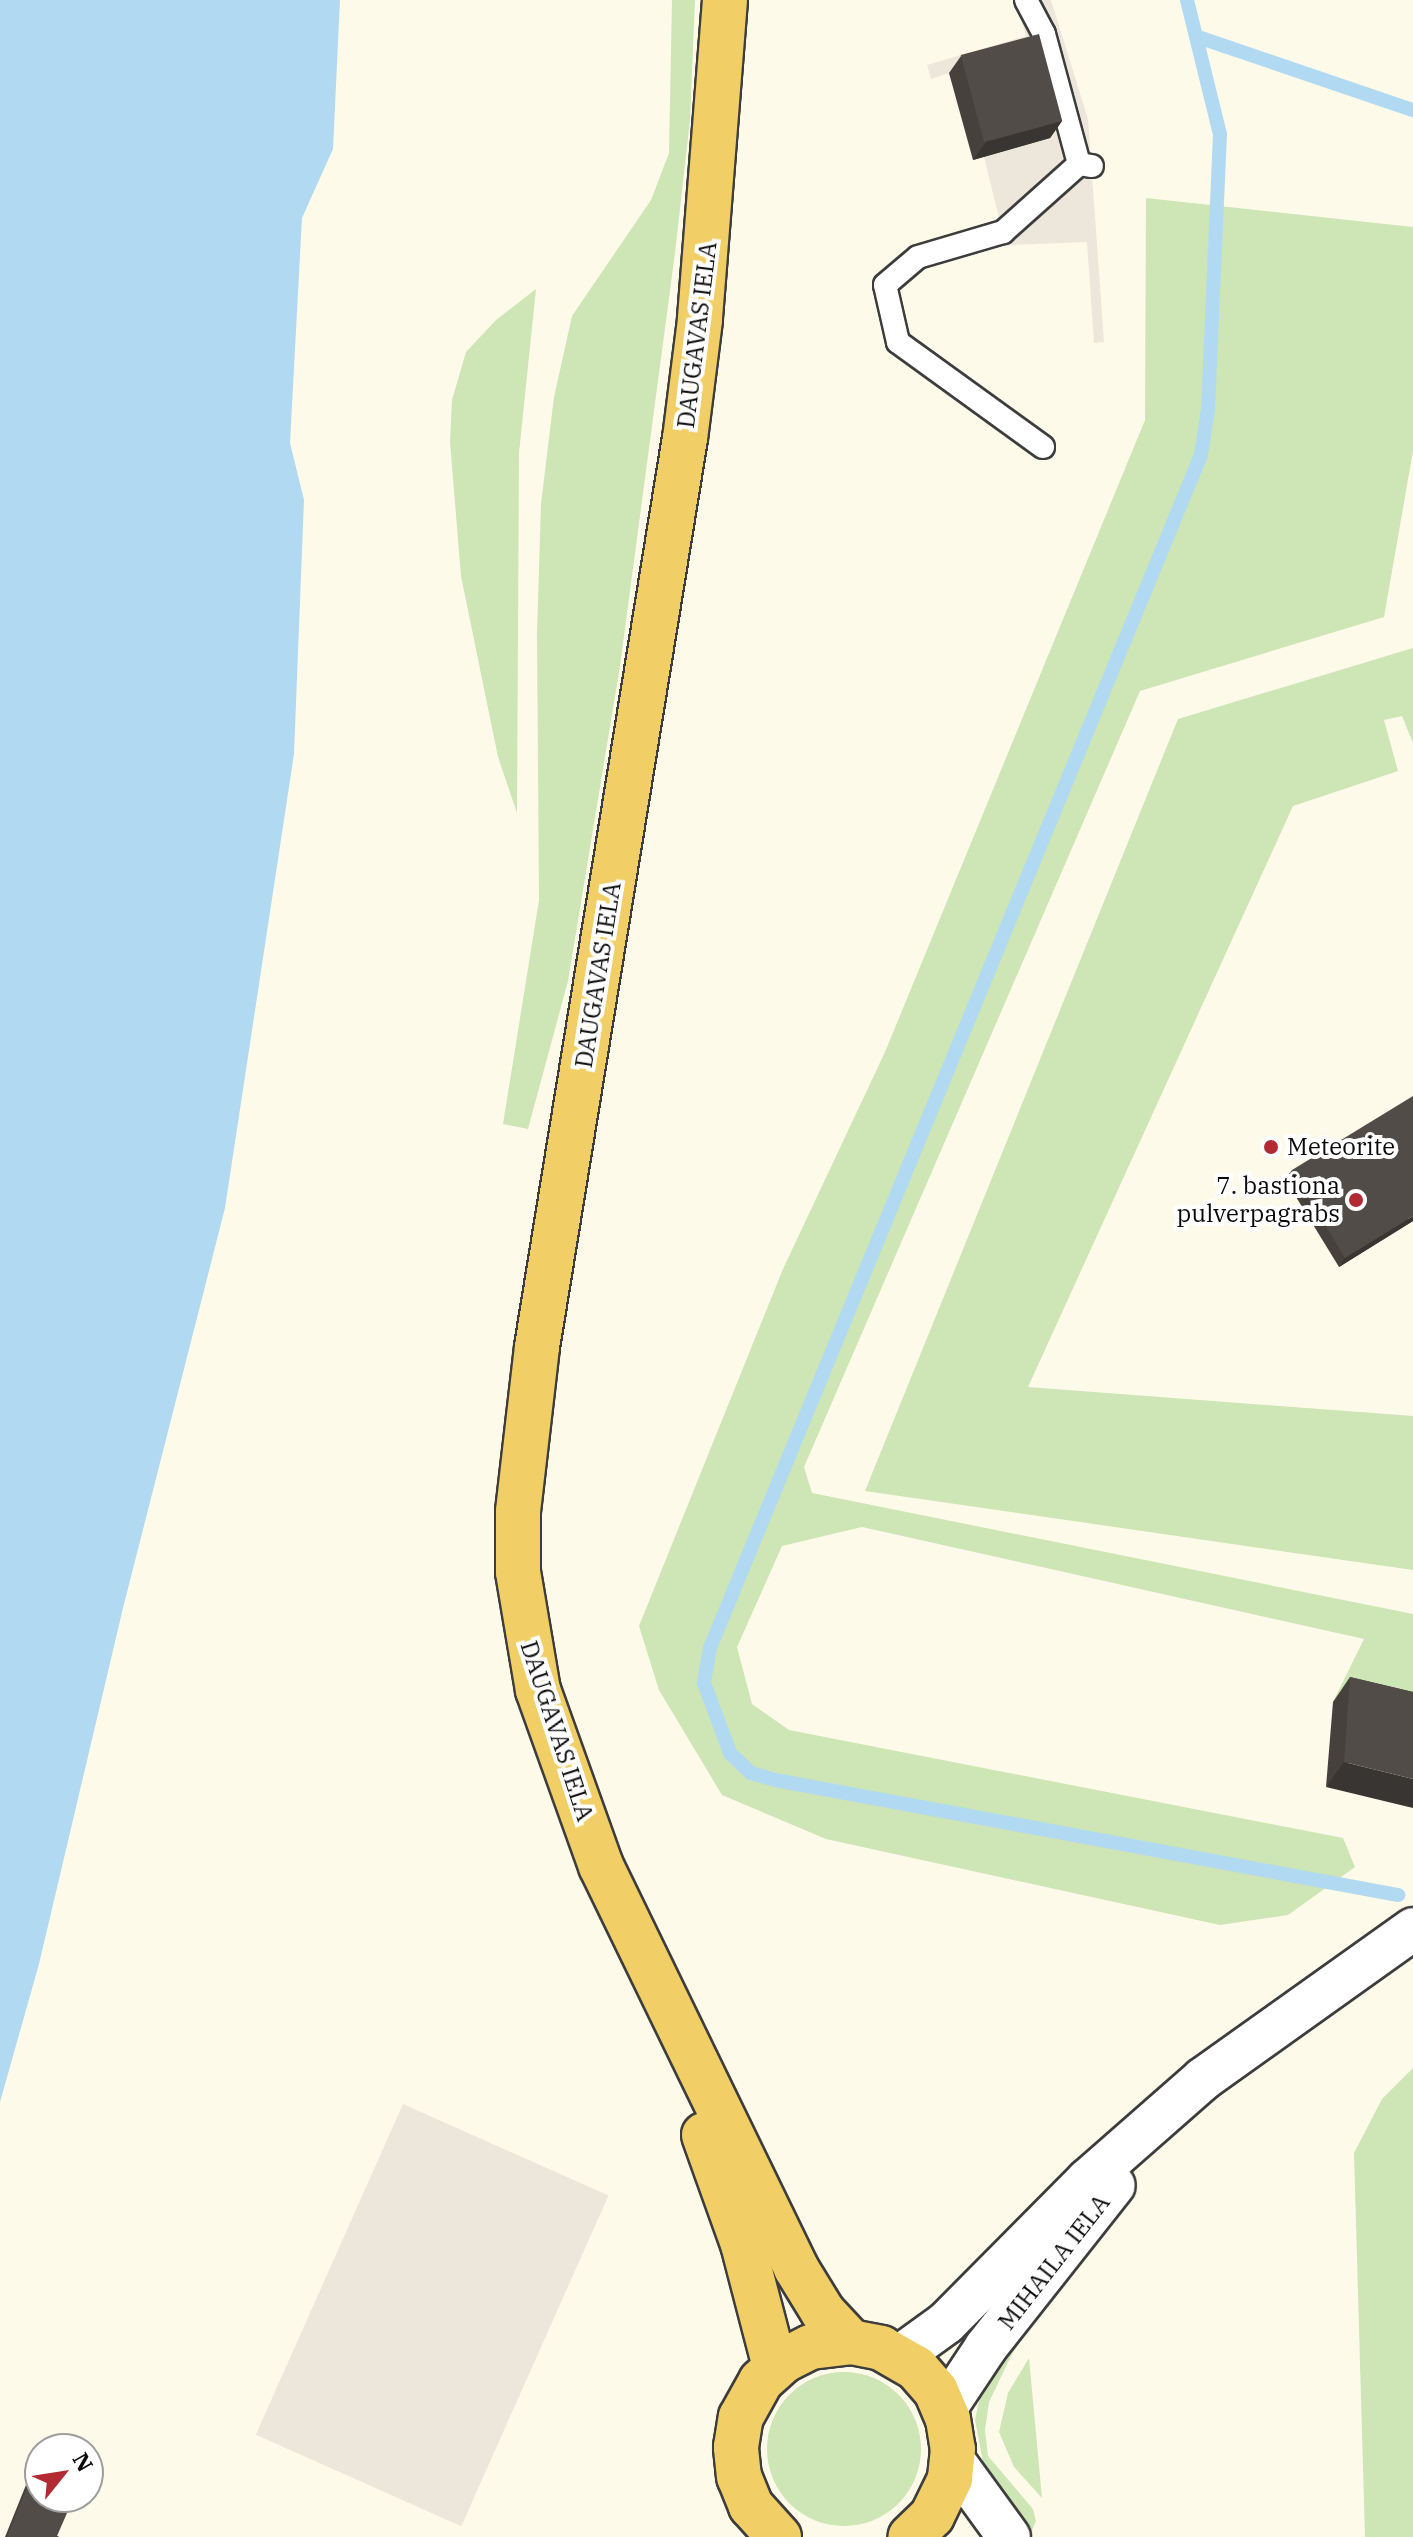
<!DOCTYPE html>
<html>
<head>
<meta charset="utf-8">
<style>
	body { margin:0 }
	#map { position:relative; width:1413px; height:2537px; overflow:hidden; background:#fefae9; font-family:"IBM Plex Serif",serif }
	div>[style] { position:absolute }
	.green>* { inset:0; background:#cee5b5 }
	.round { border-radius:50% }
	.plaza>* { inset:0; background:#ece7da; transform-origin:0 0 }
	.water>* { inset:0; background:#b1daf2 }
	.stream>* { height:14px; margin:-7px; padding:0 7px; transform-origin:7px; border-radius:7px; background:#b1daf2 }
	.roads { filter:drop-shadow(2px 0 #3d3d3d) drop-shadow(-2px 0 #3d3d3d) drop-shadow(0 2px #3d3d3d) drop-shadow(0 -2px #3d3d3d) }
	.lane>* { height:22px; margin:-11px; padding:0 11px; transform-origin:11px; border-radius:11px; background:#fff }
	.street>* { height:42px; margin:-21px; padding:0 21px; transform-origin:21px; border-radius:21px; background:#fff }
	.primary>* { height:44px; margin:-22px; padding:0 22px; transform-origin:22px; border-radius:22px; background:#f1cf66 }
	.wall>* { inset:0; background:#47413e }
	.shaded-wall>* { inset:0; background:#393532 }
	.building>* { inset:0; background:#524c48; transform-origin:0 0 }
	.dots>* { width:22px; height:22px; translate:-50% -50%; box-sizing:border-box; border:4px solid #fff; border-radius:50% }
	span { translate:-50% -50%; white-space:nowrap; text-align:center; line-height:1.15; -webkit-text-stroke:8px #fff; paint-order:stroke }
	.street-label { font-size:24px; color:#0a0a0a }
	.poi-label { font-size:24px; color:#0a0a0a }
	.left { translate:0 -50%; text-align:left }
	.right { translate:-100% -50%; text-align:right }
	.north { position:absolute; left:24px; top:2433px; width:80px; height:80px; box-sizing:border-box; background:#fff; border:2px solid #9d9d9d; border-radius:50%; rotate:60deg; font-size:22px; font-weight:700; line-height:32px; text-align:center; color:#0a0a0a }
	.north::after { content:''; display:block; margin:auto; width:28px; height:36px; background:#b22b32; clip-path:polygon(50% 0,100% 100%,50% 72%,0 100%) }
</style>
</head>
<body>
<div id="map">
	<div class="green">
		<div style="clip-path:polygon(672px 0,695px 0,690px 120px,675px 253px,620px 666px,568px 981px,528px 1129px,503px 1124px,539px 900px,537px 633px,541px 504px,554px 397px,572px 316px,651px 200px,669px 153px)"></div>
		<div style="clip-path:polygon(1146px 198px,1413px 227px,1413px 451px,1384px 617px,1140px 691px,804px 1467px,812px 1493px,1413px 1614px,1413px 1721px,1333px 1702px,1364px 1639px,862px 1527px,782px 1546px,737px 1647px,752px 1704px,789px 1730px,1343px 1838px,1355px 1867px,1288px 1915px,1220px 1925px,826px 1839px,722px 1795px,659px 1690px,639px 1626px,783px 1269px,885px 1052px,1145px 420px)"></div>
		<div style="clip-path:polygon(536px 289px,519px 453px,517px 813px,498px 757px,461px 576px,450px 442px,452px 400px,466px 352px,496px 320px)"></div>
		<div style="clip-path:polygon(1413px 648px,1413px 743px,1402px 716px,1384px 720px,1398px 771px,1293px 806px,1028px 1387px,1413px 1416px,1413px 1570px,865px 1491px,1178px 719px)"></div>
		<div style="clip-path:polygon(1413px 2068px,1413px 2537px,1365px 2537px,1354px 2153px,1382px 2099px)"></div>
		<div style="clip-path:polygon(1056px 2283px,1011px 2356px,989px 2402px,985px 2430px,988px 2456px,1033px 2509px,1036px 2521px,1029px 2537px,984px 2467px,975px 2420px,981px 2392px)"></div>
		<div style="clip-path:polygon(1029px 2358px,1042px 2498px,1014px 2467px,999px 2432px,1008px 2393px)"></div>
		<div class="round" style="left:767px;top:2372px;width:154px;height:154px"></div>
	</div>
	<div class="plaza">
		<div style="clip-path:polygon(1035px 0,1051px 0,1088px 119px,1104px 342px,1094px 343px,1087px 242px,1007px 245px,999px 218px,984px 157px,1050px 138px,949px 73px,931px 79px,927px 65px,1026px 36px,1017px 5px)"></div>
		<div style="left:403px;top:2104px;width:225px;height:362px;rotate:24deg"></div>
	</div>
	<div class="water">
		<div style="clip-path:polygon(0 0,340px 0,333px 149px,302px 218px,290px 443px,304px 500px,294px 754px,225px 1208px,123px 1608px,39px 1964px,0 2102px)"></div>
	</div>
	<div class="stream">
		<div style="left:1187px;top:0;width:138px;rotate:76.2deg"></div>
		<div style="left:1220px;top:134px;width:275px;rotate:92.5deg"></div>
		<div style="left:1208px;top:409px;width:47px;rotate:98.7deg"></div>
		<div style="left:1201px;top:455px;width:1290px;rotate:112.37deg"></div>
		<div style="left:710px;top:1648px;width:36px;rotate:100deg"></div>
		<div style="left:704px;top:1683px;width:75px;rotate:69.6deg"></div>
		<div style="left:730px;top:1753px;width:29px;rotate:44deg"></div>
		<div style="left:751px;top:1773px;width:25px;rotate:16deg"></div>
		<div style="left:775px;top:1780px;width:634px;rotate:10.46deg"></div>
		<div style="left:1198px;top:37px;width:227px;rotate:18.8deg"></div>
	</div>
	<div class="roads">
		<div class="lane">
			<div style="left:1026px;top:0;width:38px;rotate:62deg"></div>
			<div style="left:1044px;top:34px;width:135px;rotate:74.9deg"></div>
			<div style="left:1079px;top:164px;width:13px;rotate:9deg"></div>
			<div style="left:1043px;top:447px;width:179px;rotate:-144.1deg"></div>
			<div style="left:898px;top:342px;width:58px;rotate:-102.8deg"></div>
			<div style="left:885px;top:285px;width:43px;rotate:-40.3deg"></div>
			<div style="left:918px;top:257px;width:89px;rotate:-16.4deg"></div>
			<div style="left:1003px;top:232px;width:102px;rotate:-41.8deg"></div>
		</div>
		<div class="street">
			<div style="left:899px;top:2357px;width:58px;rotate:-35.9deg"></div>
			<div style="left:946px;top:2323px;width:202px;rotate:-45.2deg"></div>
			<div style="left:1088px;top:2180px;width:153px;rotate:-41.3deg"></div>
			<div style="left:1203px;top:2079px;width:258px;rotate:-35.5deg"></div>
			<div style="left:945px;top:2409px;width:74px;rotate:-56.5deg"></div>
			<div style="left:986px;top:2347px;width:206px;rotate:-51.7deg"></div>
			<div style="left:953px;top:2460px;width:95px;rotate:54deg"></div>
		</div>
		<div class="primary">
			<div style="left:725px;top:0;width:321px;rotate:94.5deg"></div>
			<div style="left:700px;top:320px;width:119px;rotate:97.2deg"></div>
			<div style="left:685px;top:438px;width:921px;rotate:99.25deg"></div>
			<div style="left:537px;top:1347px;width:166px;rotate:96.6deg"></div>
			<div style="left:518px;top:1512px;width:60px;rotate:90deg"></div>
			<div style="left:518px;top:1572px;width:120px;rotate:80.4deg"></div>
			<div style="left:538px;top:1690px;width:187px;rotate:70.3deg"></div>
			<div style="left:601px;top:1866px;width:447px;rotate:64.1deg"></div>
			<div style="left:796px;top:2268px;width:52px;rotate:58.5deg"></div>
			<div style="left:823px;top:2312px;width:41px;rotate:47deg"></div>
			<div style="left:704px;top:2135px;width:116px;rotate:70.3deg"></div>
			<div style="left:743px;top:2244px;width:127px;rotate:75.4deg"></div>
			<div style="left:779px;top:2537px;width:42px;rotate:-132.1deg"></div>
			<div style="left:751px;top:2506px;width:31px;rotate:-112deg"></div>
			<div style="left:739px;top:2477px;width:30px;rotate:-96deg"></div>
			<div style="left:736px;top:2447px;width:30px;rotate:-81deg"></div>
			<div style="left:741px;top:2417px;width:41px;rotate:-60.9deg"></div>
			<div style="left:761px;top:2381px;width:30px;rotate:-42deg"></div>
			<div style="left:783px;top:2361px;width:31px;rotate:-27deg"></div>
			<div style="left:811px;top:2347px;width:40px;rotate:-7.1deg"></div>
			<div style="left:851px;top:2342px;width:31px;rotate:11deg"></div>
			<div style="left:881px;top:2348px;width:40px;rotate:29.7deg"></div>
			<div style="left:916px;top:2368px;width:30px;rotate:49deg"></div>
			<div style="left:936px;top:2391px;width:30px;rotate:67deg"></div>
			<div style="left:948px;top:2419px;width:30px;rotate:81deg"></div>
			<div style="left:953px;top:2449px;width:30px;rotate:96deg"></div>
			<div style="left:950px;top:2479px;width:41px;rotate:115.9deg"></div>
			<div style="left:932px;top:2516px;width:30px;rotate:136deg"></div>
		</div>
	</div>
	<div class="wall">
		<div style="clip-path:polygon(961px 56px,1062px 121px,1050px 138px,973px 160px,949px 73px)"></div>
		<div style="clip-path:polygon(1292px 1170px,1413px 1221px,1339px 1267px,1285px 1179px)"></div>
		<div style="clip-path:polygon(1350px 1677px,1413px 1692px,1326px 1787px,1333px 1702px)"></div>
		<div style="clip-path:polygon(38px 2461px,57px 2536px,59px 2537px,5px 2537px,32px 2470px)"></div>
	</div>
	<div class="shaded-wall">
		<div style="clip-path:polygon(1062px 121px,1050px 138px,973px 160px,986px 142px)"></div>
		<div style="clip-path:polygon(1413px 1216px,1413px 1221px,1339px 1267px,1345px 1258px)"></div>
		<div style="clip-path:polygon(1344px 1762px,1413px 1779px,1413px 1808px,1326px 1787px)"></div>
	</div>
	<div class="building">
		<div style="left:1039px;top:34px;width:90px;height:81px;rotate:75deg"></div>
		<div style="clip-path:polygon(1413px 1096px,1413px 1216px,1345px 1258px,1292px 1170px)"></div>
		<div style="clip-path:polygon(1350px 1677px,1413px 1692px,1413px 1779px,1344px 1762px)"></div>
		<div style="clip-path:polygon(38px 2461px,40px 2462px,40px 2497px,74px 2497px,57px 2536px,59px 2537px,7px 2537px)"></div>
	</div>
	<div class="dots">
		<div style="left:1271px;top:1147px;background:#b22b32"></div>
		<div style="left:1356px;top:1200px;background:#b22b32"></div>
	</div>
	<div class="street-label">
		<span style="left:697px;top:335px;rotate:-83deg">DAUGAVAS IELA</span>
		<span style="left:598px;top:975px;rotate:-81deg">DAUGAVAS IELA</span>
		<span style="left:557px;top:1731px;rotate:72deg">DAUGAVAS IELA</span>
		<span style="left:1054px;top:2262px;rotate:-52deg">MIHAILA IELA</span>
	</div>
	<div class="poi-label">
		<span class="left" style="left:1287px;top:1147px">Meteorite</span>
		<span class="right" style="left:1340px;top:1200px">7. bastiona<br>pulverpagrabs</span>
	</div>
	<div class="north">N</div>
</div>
</body>
</html>
